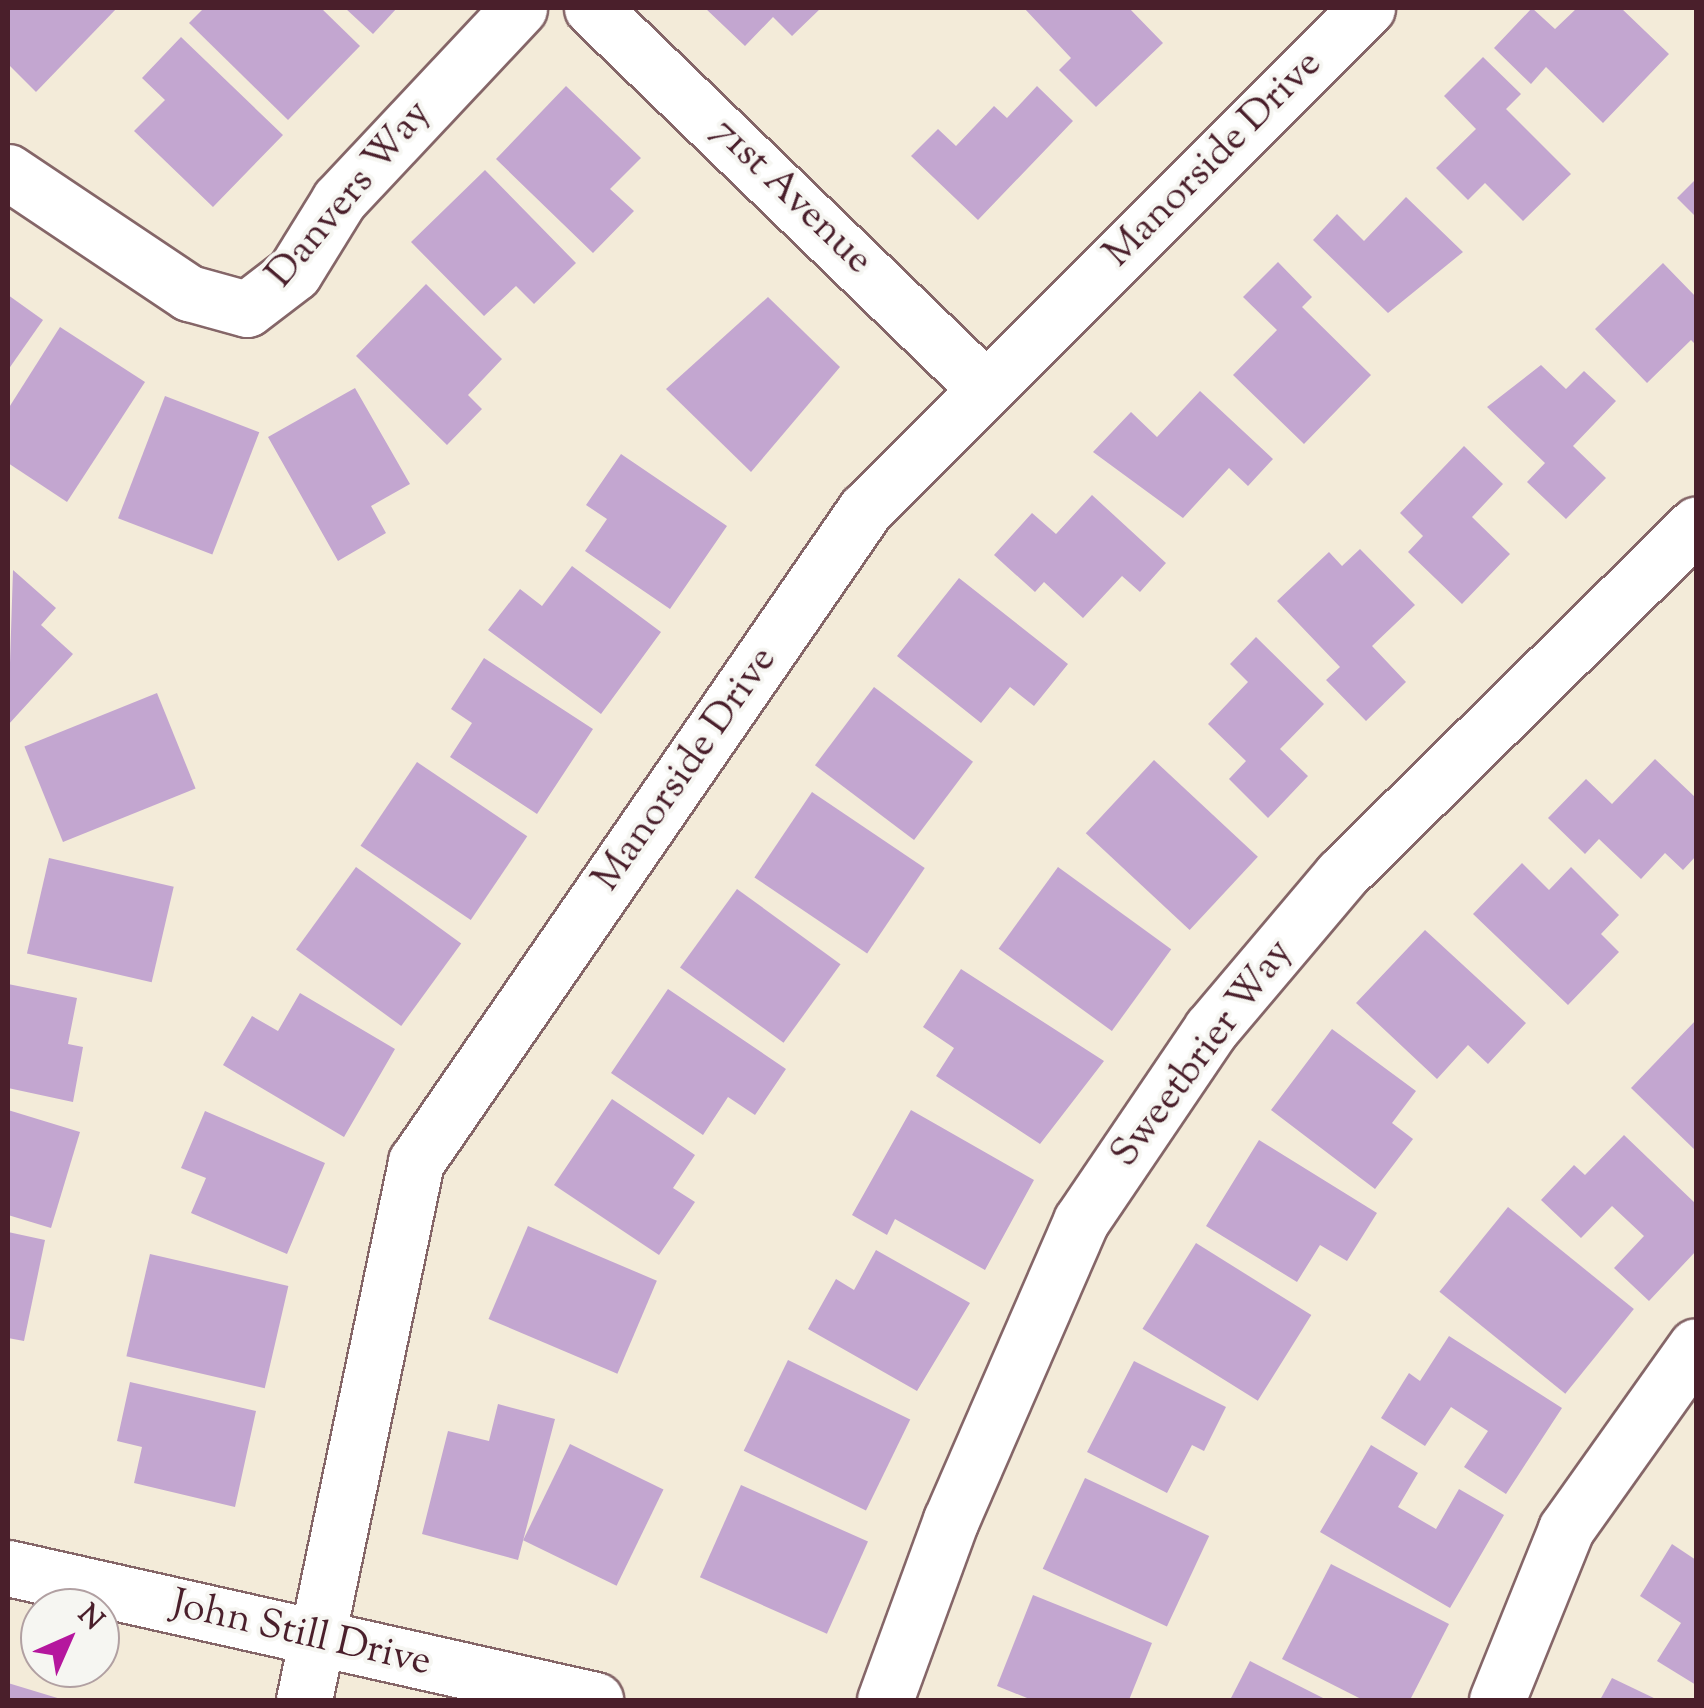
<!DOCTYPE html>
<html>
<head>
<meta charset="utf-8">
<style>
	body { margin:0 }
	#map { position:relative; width:1704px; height:1708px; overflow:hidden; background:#f3ebd9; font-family:"Sorts Mill Goudy",serif }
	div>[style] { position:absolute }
	.building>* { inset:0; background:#c3a6d0; transform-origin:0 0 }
	.roads { filter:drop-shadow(2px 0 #856668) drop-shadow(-2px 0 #856668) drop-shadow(0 2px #856668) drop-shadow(0 -2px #856668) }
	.minor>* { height:55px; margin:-27.5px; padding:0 27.5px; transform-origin:27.5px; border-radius:27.5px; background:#fff }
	span { translate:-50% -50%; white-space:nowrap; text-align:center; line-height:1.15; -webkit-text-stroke:8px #f6f6f2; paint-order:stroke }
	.street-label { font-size:40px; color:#4a1f2b }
	.frame { position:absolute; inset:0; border:10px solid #4a1f2b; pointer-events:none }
	.north { position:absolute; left:20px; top:1588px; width:100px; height:100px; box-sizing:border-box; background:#f6f6f2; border:2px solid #b1a0a2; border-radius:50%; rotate:45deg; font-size:28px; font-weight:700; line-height:40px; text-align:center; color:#4a1f2b }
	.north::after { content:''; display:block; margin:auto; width:35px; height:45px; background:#b5179e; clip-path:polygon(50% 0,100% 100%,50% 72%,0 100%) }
</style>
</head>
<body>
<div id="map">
	<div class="building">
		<div style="clip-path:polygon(8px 8px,117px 8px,36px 92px,8px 64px)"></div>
		<div style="clip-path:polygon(204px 8px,321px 8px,360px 46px,288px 120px,189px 23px)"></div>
		<div style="clip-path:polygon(345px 8px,397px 8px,373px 34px)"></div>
		<div style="clip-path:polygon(705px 8px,821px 8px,792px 36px,773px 17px,745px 46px)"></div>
		<div style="clip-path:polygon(1024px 8px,1129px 8px,1163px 43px,1096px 107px,1059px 70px,1071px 58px)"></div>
		<div style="clip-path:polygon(1532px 8px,1555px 29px,1577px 8px,1621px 8px,1669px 54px,1603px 123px,1546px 67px,1531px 84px,1494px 48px)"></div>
		<div style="clip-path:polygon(181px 37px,283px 135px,213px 207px,134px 131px,165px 100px,142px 78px)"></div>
		<div style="clip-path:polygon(1483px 57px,1521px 94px,1506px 109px,1571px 174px,1523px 221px,1485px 183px,1468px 200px,1436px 168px,1476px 129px,1444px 96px)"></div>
		<div style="clip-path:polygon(566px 86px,641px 158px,610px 189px,634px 211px,593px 253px,496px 159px)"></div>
		<div style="clip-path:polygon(1037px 86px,1073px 121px,978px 220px,911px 156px,938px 129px,956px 146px,994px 106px,1007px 118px)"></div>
		<div style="clip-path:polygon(485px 170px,576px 263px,534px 304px,516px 286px,484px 316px,411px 242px)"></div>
		<div style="clip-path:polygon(1696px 179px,1696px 217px,1677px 198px)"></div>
		<div style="clip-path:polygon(1406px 197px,1463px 252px,1388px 313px,1313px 240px,1337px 214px,1364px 241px)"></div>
		<div style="clip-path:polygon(1278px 262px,1312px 297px,1302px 307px,1371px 375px,1304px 444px,1233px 375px,1277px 330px,1243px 297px)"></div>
		<div style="clip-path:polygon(1663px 263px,1696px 297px,1696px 345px,1691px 340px,1647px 383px,1595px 329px)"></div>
		<div style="clip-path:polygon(426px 284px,502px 359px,468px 395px,482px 409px,447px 445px,356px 356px)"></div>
		<div style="clip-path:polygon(8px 295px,43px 320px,8px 370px)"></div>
		<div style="clip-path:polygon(768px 297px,840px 367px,751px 472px,666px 389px)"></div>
		<div style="clip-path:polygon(60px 327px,145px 382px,67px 502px,8px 463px,8px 409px)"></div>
		<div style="clip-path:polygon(1541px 365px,1566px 389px,1584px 371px,1616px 401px,1573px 446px,1606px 478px,1566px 519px,1527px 482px,1545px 463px,1487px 407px)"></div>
		<div style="clip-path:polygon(355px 388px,410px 484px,371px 506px,386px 533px,338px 561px,268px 437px)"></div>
		<div style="clip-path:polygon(1200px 391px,1273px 459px,1248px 486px,1229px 468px,1183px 518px,1093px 452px,1131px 412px,1157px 437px)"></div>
		<div style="left:165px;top:396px;width:101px;height:131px;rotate:21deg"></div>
		<div style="clip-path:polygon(1464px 446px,1503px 484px,1472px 517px,1510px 554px,1462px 604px,1408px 552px,1423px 536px,1400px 513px)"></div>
		<div style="clip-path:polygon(621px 454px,727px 526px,670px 609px,585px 551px,607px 519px,586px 505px)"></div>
		<div style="clip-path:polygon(1092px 495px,1166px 563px,1140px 592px,1122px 576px,1083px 618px,1044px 582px,1035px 592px,994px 555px,1032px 513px,1056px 534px)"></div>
		<div style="clip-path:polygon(1360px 549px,1415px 605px,1372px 646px,1406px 682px,1366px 721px,1326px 680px,1340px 667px,1277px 601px,1329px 552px,1342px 566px)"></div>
		<div style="clip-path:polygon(572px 566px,661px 632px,601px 714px,488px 630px,520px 589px,542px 606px)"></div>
		<div style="clip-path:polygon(13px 570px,56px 608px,41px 625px,73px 654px,8px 725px)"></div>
		<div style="clip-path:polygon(959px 578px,1068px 664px,1034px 706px,1010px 687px,981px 723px,897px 656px)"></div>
		<div style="clip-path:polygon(1256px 637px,1324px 704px,1280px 749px,1308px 776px,1268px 818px,1229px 779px,1246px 761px,1208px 724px,1248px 682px,1230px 664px)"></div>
		<div style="clip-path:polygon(484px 658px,593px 729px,537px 814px,450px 757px,472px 723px,451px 709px)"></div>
		<div style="left:874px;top:687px;width:124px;height:98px;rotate:37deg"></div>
		<div style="left:157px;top:693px;width:103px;height:143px;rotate:68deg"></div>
		<div style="clip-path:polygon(1655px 759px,1696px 798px,1696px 856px,1683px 870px,1665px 853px,1641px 879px,1599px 839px,1585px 854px,1548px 818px,1586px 779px,1612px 804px)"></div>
		<div style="left:1154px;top:760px;width:142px;height:100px;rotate:43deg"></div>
		<div style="left:417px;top:762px;width:133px;height:101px;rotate:34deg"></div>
		<div style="left:812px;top:792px;width:136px;height:103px;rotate:34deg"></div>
		<div style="left:49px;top:858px;width:128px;height:98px;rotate:13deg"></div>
		<div style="clip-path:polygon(1522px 863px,1549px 890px,1571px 867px,1619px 915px,1601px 934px,1619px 952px,1568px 1005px,1473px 914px)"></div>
		<div style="left:356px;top:867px;width:130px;height:102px;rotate:36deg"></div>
		<div style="left:1058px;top:867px;width:140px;height:101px;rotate:36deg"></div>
		<div style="left:737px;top:889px;width:128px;height:97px;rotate:36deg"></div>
		<div style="clip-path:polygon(1425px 930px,1526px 1023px,1488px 1064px,1468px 1045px,1437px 1079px,1356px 1003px)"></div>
		<div style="clip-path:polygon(961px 969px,1104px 1061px,1040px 1144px,936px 1076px,954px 1048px,923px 1027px)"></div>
		<div style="clip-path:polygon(8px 984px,77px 998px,68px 1044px,83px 1047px,73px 1102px,8px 1088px)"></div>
		<div style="clip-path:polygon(668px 989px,786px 1069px,755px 1115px,728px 1097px,703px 1135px,611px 1073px)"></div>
		<div style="clip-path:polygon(300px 993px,395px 1049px,344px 1137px,223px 1065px,252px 1016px,278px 1031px)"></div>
		<div style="clip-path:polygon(1696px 1020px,1696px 1151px,1631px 1088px)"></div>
		<div style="clip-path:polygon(1332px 1029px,1416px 1091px,1392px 1123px,1413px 1139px,1375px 1189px,1271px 1110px)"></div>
		<div style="clip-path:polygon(612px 1099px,695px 1155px,673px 1188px,695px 1202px,659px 1255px,554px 1185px)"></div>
		<div style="clip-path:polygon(8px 1110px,80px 1132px,51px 1228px,8px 1215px)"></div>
		<div style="clip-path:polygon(911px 1110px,1034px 1180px,985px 1270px,895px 1219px,887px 1235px,852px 1215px)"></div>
		<div style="clip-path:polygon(205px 1111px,325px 1163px,287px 1254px,191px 1213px,206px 1178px,181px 1168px)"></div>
		<div style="clip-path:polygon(1624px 1135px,1696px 1204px,1696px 1251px,1649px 1301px,1614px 1268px,1644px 1236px,1612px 1206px,1581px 1238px,1541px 1200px,1574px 1165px,1585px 1175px)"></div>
		<div style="clip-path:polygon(1259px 1140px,1377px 1213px,1347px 1261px,1320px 1245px,1297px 1282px,1206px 1226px)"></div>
		<div style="left:1508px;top:1207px;width:162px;height:109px;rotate:39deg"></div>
		<div style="left:528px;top:1226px;width:140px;height:101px;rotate:23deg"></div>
		<div style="clip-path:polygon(8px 1232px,45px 1240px,24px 1341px,8px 1338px)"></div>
		<div style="left:1196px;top:1243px;width:136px;height:101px;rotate:32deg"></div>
		<div style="clip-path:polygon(876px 1250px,970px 1303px,917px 1391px,808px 1329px,836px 1279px,854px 1290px)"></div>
		<div style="left:150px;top:1254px;width:142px;height:105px;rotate:13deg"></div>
		<div style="clip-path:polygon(1449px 1336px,1562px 1408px,1506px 1494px,1464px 1467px,1488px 1431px,1451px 1407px,1425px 1446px,1381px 1418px,1409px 1373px,1420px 1381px)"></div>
		<div style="left:788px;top:1360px;width:136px;height:101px;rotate:26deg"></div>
		<div style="clip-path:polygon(1134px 1361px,1226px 1407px,1204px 1451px,1192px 1445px,1167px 1493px,1087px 1452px)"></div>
		<div style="clip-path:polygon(130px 1382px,256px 1411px,235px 1507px,134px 1483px,142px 1447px,117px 1441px)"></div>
		<div style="clip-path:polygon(498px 1404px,555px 1419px,518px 1560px,422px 1534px,448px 1431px,489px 1441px)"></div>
		<div style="left:570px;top:1444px;width:104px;height:107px;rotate:26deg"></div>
		<div style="clip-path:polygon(1371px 1445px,1418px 1473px,1398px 1507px,1436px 1529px,1459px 1489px,1504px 1515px,1450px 1608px,1320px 1532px)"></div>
		<div style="left:1085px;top:1478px;width:137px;height:100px;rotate:25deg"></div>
		<div style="left:741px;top:1485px;width:139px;height:101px;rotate:24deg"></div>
		<div style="clip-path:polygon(1672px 1544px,1696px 1560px,1696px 1685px,1657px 1661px,1681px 1623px,1640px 1596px)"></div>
		<div style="clip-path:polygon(1331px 1564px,1449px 1624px,1410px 1700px,1363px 1700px,1282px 1659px)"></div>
		<div style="clip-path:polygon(1033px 1595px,1152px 1643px,1129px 1700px,1032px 1700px,997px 1686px)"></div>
		<div style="clip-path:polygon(1250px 1661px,1327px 1700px,1230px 1700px)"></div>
		<div style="clip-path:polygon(1612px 1678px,1658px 1700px,1600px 1700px)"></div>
		<div style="clip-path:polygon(8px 1683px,64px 1700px,8px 1700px)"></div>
	</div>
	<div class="roads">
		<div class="minor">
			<div style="left:592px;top:8px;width:548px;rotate:44.04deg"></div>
			<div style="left:8px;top:172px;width:218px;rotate:33.8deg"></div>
			<div style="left:189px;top:293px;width:60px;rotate:15.4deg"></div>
			<div style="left:247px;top:309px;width:59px;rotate:-37.5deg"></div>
			<div style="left:294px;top:273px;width:86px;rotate:-58.3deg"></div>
			<div style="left:339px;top:200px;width:263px;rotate:-46.8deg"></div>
			<div style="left:8px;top:1568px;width:602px;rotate:12.67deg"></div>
			<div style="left:304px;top:1700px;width:550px;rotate:-78.24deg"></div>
			<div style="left:416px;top:1162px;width:792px;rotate:-55.45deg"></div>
			<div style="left:865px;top:510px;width:710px;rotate:-45deg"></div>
			<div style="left:885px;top:1700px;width:192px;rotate:-69.9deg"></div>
			<div style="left:951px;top:1520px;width:326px;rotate:-66.5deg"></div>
			<div style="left:1081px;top:1221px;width:232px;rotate:-55.9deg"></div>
			<div style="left:1211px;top:1029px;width:202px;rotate:-49.8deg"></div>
			<div style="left:1341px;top:875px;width:499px;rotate:-44.6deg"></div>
			<div style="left:1497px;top:1700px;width:184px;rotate:-68deg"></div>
			<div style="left:1566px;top:1529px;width:224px;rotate:-54.6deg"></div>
		</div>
	</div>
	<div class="street-label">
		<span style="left:1214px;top:160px;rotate:-45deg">Manorside Drive</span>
		<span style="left:350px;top:195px;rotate:-50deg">Danvers Way</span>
		<span style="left:791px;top:197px;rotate:44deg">71st Avenue</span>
		<span style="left:686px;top:770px;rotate:-55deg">Manorside Drive</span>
		<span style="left:1203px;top:1054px;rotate:-53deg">Sweetbrier Way</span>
		<span style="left:301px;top:1635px;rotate:13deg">John Still Drive</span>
	</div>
	<div class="frame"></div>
	<div class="north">N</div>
</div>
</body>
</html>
